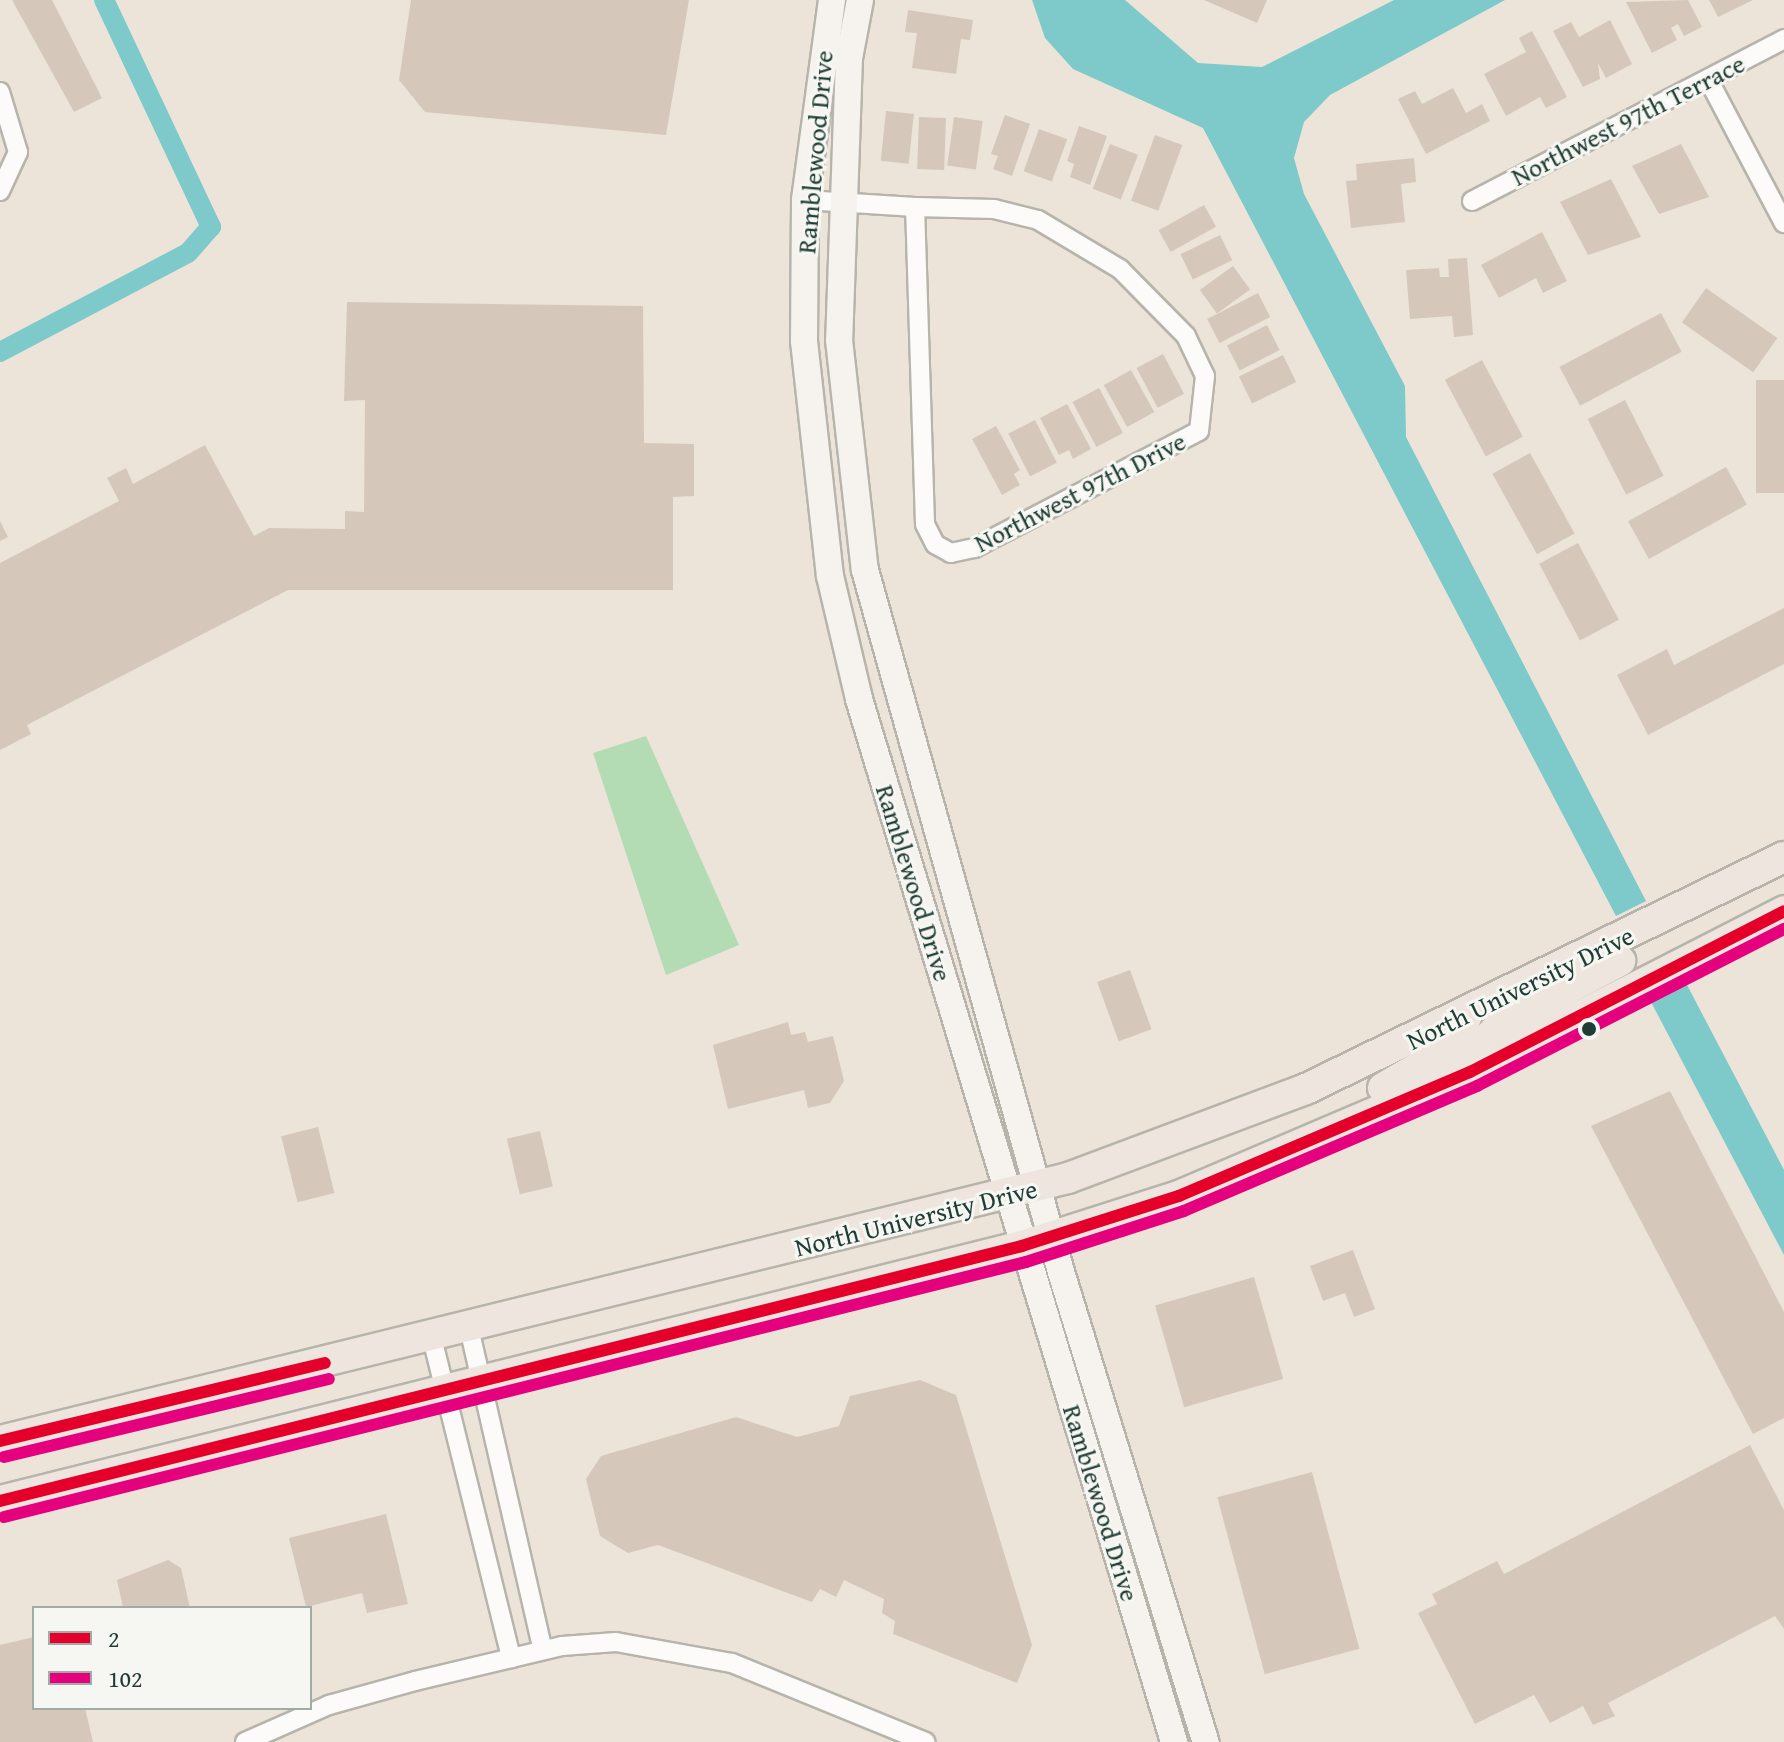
<!DOCTYPE html>
<html>
<head>
<meta charset="utf-8">
<style>
	body { margin:0 }
	#map { position:relative; width:1784px; height:1742px; overflow:hidden; background:#ece4d8; font-family:"Gentium Book Plus",serif }
	div>[style] { position:absolute }
	.green>* { inset:0; background:#b3dcb4 }
	.water>* { inset:0; background:#7ec9ca }
	.canal>* { height:20px; margin:-10px; padding:0 10px; transform-origin:10px; border-radius:10px; background:#7ec9ca }
	.building>* { inset:0; background:#d5c8ba; transform-origin:0 0 }
	.roads { filter:drop-shadow(2px 0 #b6b4ab) drop-shadow(-2px 0 #b6b4ab) drop-shadow(0 2px #b6b4ab) drop-shadow(0 -2px #b6b4ab) }
	.street>* { height:18px; margin:-9px; padding:0 9px; transform-origin:9px; border-radius:9px; background:#fcfbf9 }
	.secondary>* { height:26px; margin:-13px; padding:0 13px; transform-origin:13px; border-radius:13px; background:#f6f2ee }
	.primary>* { height:30px; margin:-15px; padding:0 15px; transform-origin:15px; border-radius:15px; background:#eee6de }
	.bus-1>* { height:12px; margin:-6px; padding:0 6px; transform-origin:6px; border-radius:6px; background:#e4002b }
	.bus-2>* { height:12px; margin:-6px; padding:0 6px; transform-origin:6px; border-radius:6px; background:#e5007d }
	.dots>* { width:22px; height:22px; translate:-50% -50%; box-sizing:border-box; border:4px solid #f6f6f2; border-radius:50% }
	span { translate:-50% -50%; white-space:nowrap; text-align:center; line-height:1.15; -webkit-text-stroke:6px #f6f6f2; paint-order:stroke }
	.street-label { font-size:26px; color:#1f3d34 }
	.legend { position:absolute; left:32px; top:1606px; width:280px; height:104px; box-sizing:border-box; background:#f6f6f2; border:2px solid #a0aca6; margin:0; padding:10px 14px; list-style:none; font-size:24px; color:#1f3d34 }
	.legend li { display:flex; align-items:center; gap:16px; height:40px }
	.legend b { width:40px; border:2px solid #a0aca6 }
</style>
</head>
<body>
<div id="map">
	<div class="green">
		<div style="clip-path:polygon(646px 736px,739px 945px,666px 975px,593px 753px)"></div>
	</div>
	<div class="water">
		<div style="clip-path:polygon(1032px 0,1125px 0,1198px 63px,1262px 67px,1394px 0,1505px 0,1330px 95px,1304px 122px,1294px 158px,1304px 194px,1405px 386px,1406px 437px,1646px 901px,1616px 916px,1203px 128px,1073px 69px,1045px 38px)"></div>
		<div style="clip-path:polygon(1686px 983px,1784px 1170px,1784px 1255px,1651px 1002px)"></div>
	</div>
	<div class="canal">
		<div style="left:0;top:352px;width:212px;rotate:-27.8deg"></div>
		<div style="left:188px;top:253px;width:35px;rotate:-49deg"></div>
		<div style="left:211px;top:227px;width:251px;rotate:-115.2deg"></div>
	</div>
	<div class="building">
		<div style="clip-path:polygon(12px 0,52px 0,102px 98px,74px 112px)"></div>
		<div style="clip-path:polygon(411px 0,689px 0,666px 135px,425px 112px,399px 80px)"></div>
		<div style="clip-path:polygon(1204px 0,1267px 0,1257px 23px)"></div>
		<div style="clip-path:polygon(1688px 0,1702px 27px,1684px 36px,1678px 24px,1671px 28px,1677px 40px,1652px 53px,1626px 2px)"></div>
		<div style="clip-path:polygon(1709px 0,1753px 0,1718px 17px)"></div>
		<div style="clip-path:polygon(908px 10px,973px 20px,970px 40px,961px 39px,956px 74px,912px 68px,917px 33px,905px 32px)"></div>
		<div style="clip-path:polygon(1610px 20px,1632px 64px,1606px 78px,1598px 63px,1600px 79px,1583px 87px,1553px 31px,1571px 22px,1579px 37px)"></div>
		<div style="clip-path:polygon(1532px 31px,1567px 97px,1546px 108px,1540px 97px,1506px 116px,1484px 74px,1526px 52px,1519px 38px)"></div>
		<div style="clip-path:polygon(1453px 88px,1466px 113px,1482px 104px,1490px 121px,1426px 154px,1398px 99px,1415px 91px,1422px 104px)"></div>
		<div style="left:886px;top:111px;width:28px;height:50px;rotate:6deg"></div>
		<div style="clip-path:polygon(1005px 115px,1030px 124px,1012px 176px,993px 169px,998px 156px,991px 154px)"></div>
		<div style="left:919px;top:117px;width:27px;height:52px;rotate:2deg"></div>
		<div style="left:954px;top:117px;width:29px;height:49px;rotate:8deg"></div>
		<div style="clip-path:polygon(1079px 126px,1107px 136px,1090px 185px,1070px 177px,1074px 164px,1067px 161px)"></div>
		<div style="left:1039px;top:129px;width:30px;height:45px;rotate:20deg"></div>
		<div style="left:1155px;top:135px;width:29px;height:70px;rotate:20deg"></div>
		<div style="left:1110px;top:144px;width:30px;height:48px;rotate:21deg"></div>
		<div style="clip-path:polygon(1681px 144px,1709px 197px,1659px 214px,1632px 166px)"></div>
		<div style="clip-path:polygon(1414px 158px,1416px 182px,1401px 184px,1405px 222px,1351px 228px,1346px 181px,1357px 180px,1356px 164px)"></div>
		<div style="clip-path:polygon(1611px 179px,1641px 237px,1588px 255px,1560px 202px)"></div>
		<div style="left:1204px;top:205px;width:25px;height:52px;rotate:61deg"></div>
		<div style="clip-path:polygon(1542px 232px,1567px 281px,1543px 293px,1536px 278px,1499px 298px,1481px 265px)"></div>
		<div style="left:1220px;top:235px;width:28px;height:44px;rotate:64deg"></div>
		<div style="clip-path:polygon(1467px 258px,1473px 335px,1454px 337px,1452px 316px,1410px 319px,1406px 270px,1439px 268px,1440px 277px,1449px 277px,1448px 259px)"></div>
		<div style="left:1233px;top:266px;width:29px;height:41px;rotate:54deg"></div>
		<div style="left:1706px;top:288px;width:87px;height:42px;rotate:35deg"></div>
		<div style="left:1258px;top:293px;width:27px;height:57px;rotate:63deg"></div>
		<div style="clip-path:polygon(347px 302px,643px 306px,644px 443px,694px 444px,694px 496px,673px 497px,673px 590px,288px 590px,27px 725px,31px 734px,0 750px,0 563px,119px 501px,107px 478px,126px 468px,133px 484px,205px 445px,254px 536px,269px 528px,345px 529px,345px 511px,364px 512px,365px 400px,344px 401px)"></div>
		<div style="left:1661px;top:313px;width:44px;height:115px;rotate:62deg"></div>
		<div style="left:1267px;top:325px;width:28px;height:45px;rotate:63deg"></div>
		<div style="left:1163px;top:354px;width:45px;height:30px;rotate:62deg"></div>
		<div style="left:1283px;top:355px;width:30px;height:49px;rotate:64deg"></div>
		<div style="left:1482px;top:360px;width:87px;height:42px;rotate:62deg"></div>
		<div style="left:1131px;top:370px;width:48px;height:31px;rotate:61deg"></div>
		<div style="left:1756px;top:380px;width:28px;height:113px"></div>
		<div style="left:1099px;top:388px;width:51px;height:30px;rotate:62deg"></div>
		<div style="left:1625px;top:400px;width:85px;height:42px;rotate:63deg"></div>
		<div style="clip-path:polygon(1067px 404px,1091px 449px,1073px 459px,1069px 450px,1059px 455px,1040px 418px)"></div>
		<div style="left:1035px;top:420px;width:48px;height:30px;rotate:63deg"></div>
		<div style="clip-path:polygon(996px 426px,1020px 470px,1014px 474px,1020px 485px,1002px 495px,972px 439px)"></div>
		<div style="left:1530px;top:453px;width:92px;height:43px;rotate:61deg"></div>
		<div style="left:1726px;top:467px;width:43px;height:112px;rotate:61deg"></div>
		<div style="clip-path:polygon(0 521px,8px 537px,0 541px)"></div>
		<div style="left:1578px;top:543px;width:87px;height:44px;rotate:62deg"></div>
		<div style="clip-path:polygon(1784px 608px,1784px 664px,1648px 735px,1617px 675px,1667px 649px,1674px 665px)"></div>
		<div style="left:1130px;top:970px;width:63px;height:35px;rotate:70deg"></div>
		<div style="clip-path:polygon(788px 1022px,791px 1035px,805px 1032px,808px 1042px,833px 1036px,844px 1081px,830px 1103px,808px 1108px,804px 1090px,728px 1109px,713px 1045px)"></div>
		<div style="clip-path:polygon(1670px 1091px,1784px 1312px,1784px 1418px,1753px 1434px,1591px 1126px)"></div>
		<div style="left:318px;top:1127px;width:68px;height:38px;rotate:76deg"></div>
		<div style="left:540px;top:1131px;width:57px;height:34px;rotate:77deg"></div>
		<div style="clip-path:polygon(1353px 1250px,1375px 1309px,1354px 1317px,1345px 1293px,1323px 1301px,1310px 1266px)"></div>
		<div style="left:1254px;top:1277px;width:106px;height:103px;rotate:74deg"></div>
		<div style="clip-path:polygon(920px 1380px,956px 1395px,1032px 1645px,1017px 1683px,893px 1634px,895px 1621px,882px 1613px,884px 1599px,844px 1580px,836px 1597px,820px 1589px,812px 1602px,658px 1545px,628px 1553px,600px 1536px,586px 1479px,601px 1456px,736px 1417px,797px 1437px,839px 1426px,850px 1396px)"></div>
		<div style="clip-path:polygon(1750px 1445px,1784px 1510px,1784px 1629px,1775px 1616px,1608px 1703px,1615px 1716px,1593px 1725px,1583px 1706px,1550px 1723px,1534px 1695px,1475px 1724px,1418px 1613px,1437px 1604px,1432px 1594px,1497px 1561px,1504px 1574px)"></div>
		<div style="left:1312px;top:1472px;width:183px;height:98px;rotate:75deg"></div>
		<div style="clip-path:polygon(386px 1514px,408px 1604px,367px 1613px,362px 1593px,306px 1607px,289px 1538px)"></div>
		<div style="clip-path:polygon(168px 1560px,181px 1568px,190px 1608px,123px 1608px,117px 1580px)"></div>
		<div style="clip-path:polygon(34px 1637px,34px 1708px,85px 1708px,93px 1742px,0 1742px,0 1645px)"></div>
	</div>
	<div class="roads">
		<div class="street">
			<div style="left:1708px;top:79px;width:163px;rotate:62.2deg"></div>
			<div style="left:0;top:92px;width:63px;rotate:73.3deg"></div>
			<div style="left:18px;top:152px;width:43px;rotate:114.8deg"></div>
			<div style="left:805px;top:200px;width:110px;rotate:3.6deg"></div>
			<div style="left:1472px;top:201px;width:352px;rotate:-27.4deg"></div>
			<div style="left:915px;top:207px;width:79px;rotate:1.5deg"></div>
			<div style="left:994px;top:209px;width:45px;rotate:14deg"></div>
			<div style="left:1038px;top:220px;width:96px;rotate:30.9deg"></div>
			<div style="left:1120px;top:269px;width:94px;rotate:45.4deg"></div>
			<div style="left:1186px;top:336px;width:44px;rotate:64.6deg"></div>
			<div style="left:1205px;top:376px;width:55px;rotate:96.2deg"></div>
			<div style="left:1199px;top:431px;width:254px;rotate:152.5deg"></div>
			<div style="left:974px;top:548px;width:24px;rotate:168deg"></div>
			<div style="left:951px;top:553px;width:18px;rotate:-151deg"></div>
			<div style="left:935px;top:544px;width:22px;rotate:-117deg"></div>
			<div style="left:925px;top:524px;width:317px;rotate:-91.8deg"></div>
			<div style="left:469px;top:1328px;width:330px;rotate:77.1deg"></div>
			<div style="left:432px;top:1338px;width:330px;rotate:76.1deg"></div>
			<div style="left:245px;top:1742px;width:92px;rotate:-23.8deg"></div>
			<div style="left:329px;top:1705px;width:89px;rotate:-15.6deg"></div>
			<div style="left:415px;top:1681px;width:151px;rotate:-13.4deg"></div>
			<div style="left:562px;top:1646px;width:54px;rotate:-4.2deg"></div>
			<div style="left:616px;top:1642px;width:118px;rotate:10.3deg"></div>
			<div style="left:732px;top:1663px;width:209px;rotate:22.2deg"></div>
		</div>
		<div class="secondary">
			<div style="left:832px;top:0;width:202px;rotate:97.7deg"></div>
			<div style="left:805px;top:200px;width:141px;rotate:90.4deg"></div>
			<div style="left:804px;top:341px;width:236px;rotate:83.7deg"></div>
			<div style="left:830px;top:576px;width:126px;rotate:76.7deg"></div>
			<div style="left:859px;top:699px;width:1090px;rotate:73.19deg"></div>
			<div style="left:860px;top:0;width:59px;rotate:100.7deg"></div>
			<div style="left:849px;top:58px;width:282px;rotate:92deg"></div>
			<div style="left:839px;top:340px;width:231px;rotate:83.6deg"></div>
			<div style="left:865px;top:570px;width:729px;rotate:74.4deg"></div>
			<div style="left:1061px;top:1272px;width:492px;rotate:72.9deg"></div>
		</div>
		<div class="primary">
			<div style="left:1470px;top:1072px;width:15px;rotate:-90deg"></div>
			<div style="left:1470px;top:1057px;width:45px;rotate:-46.8deg"></div>
			<div style="left:1501px;top:1024px;width:135px;rotate:-27.9deg"></div>
			<div style="left:1383px;top:1088px;width:83px;rotate:-30.3deg"></div>
			<div style="left:1455px;top:1046px;width:36px;rotate:-69deg"></div>
			<div style="left:0;top:1441px;width:1100px;rotate:-13.83deg"></div>
			<div style="left:1068px;top:1178px;width:254px;rotate:-20.5deg"></div>
			<div style="left:1306px;top:1089px;width:531px;rotate:-25.89deg"></div>
			<div style="left:0;top:1501px;width:1053px;rotate:-14.01deg"></div>
			<div style="left:1022px;top:1246px;width:165px;rotate:-17.7deg"></div>
			<div style="left:1179px;top:1196px;width:316px;rotate:-23.1deg"></div>
			<div style="left:1470px;top:1072px;width:353px;rotate:-27.1deg"></div>
		</div>
	</div>
	<div class="bus-1">
		<div style="left:0;top:1441px;width:334px;rotate:-13.5deg"></div>
		<div style="left:0;top:1501px;width:1053px;rotate:-14.01deg"></div>
		<div style="left:1022px;top:1246px;width:165px;rotate:-17.7deg"></div>
		<div style="left:1179px;top:1196px;width:316px;rotate:-23.1deg"></div>
		<div style="left:1470px;top:1072px;width:353px;rotate:-27.1deg"></div>
	</div>
	<div class="bus-2">
		<div style="left:4px;top:1457px;width:334px;rotate:-13.5deg"></div>
		<div style="left:4px;top:1517px;width:1053px;rotate:-14.01deg"></div>
		<div style="left:1026px;top:1262px;width:166px;rotate:-17.9deg"></div>
		<div style="left:1184px;top:1211px;width:319px;rotate:-23.1deg"></div>
		<div style="left:1477px;top:1086px;width:345px;rotate:-27.1deg"></div>
	</div>
	<div class="dots">
		<div style="left:1589px;top:1029px;background:#1f3d34"></div>
	</div>
	<div class="street-label">
		<span style="left:1628px;top:120px;rotate:-27deg">Northwest 97th Terrace</span>
		<span style="left:815px;top:152px;rotate:-85deg">Ramblewood Drive</span>
		<span style="left:1080px;top:492px;rotate:-27deg">Northwest 97th Drive</span>
		<span style="left:914px;top:883px;rotate:73deg">Ramblewood Drive</span>
		<span style="left:1520px;top:988px;rotate:-26deg">North University Drive</span>
		<span style="left:916px;top:1218px;rotate:-14deg">North University Drive</span>
		<span style="left:1101px;top:1503px;rotate:73deg">Ramblewood Drive</span>
	</div>
	<ul class="legend">
	<li><b style="height:10px;background:#e4002b"></b>2</li>
	<li><b style="height:10px;background:#e5007d"></b>102</li>
	</ul>
</div>
</body>
</html>
